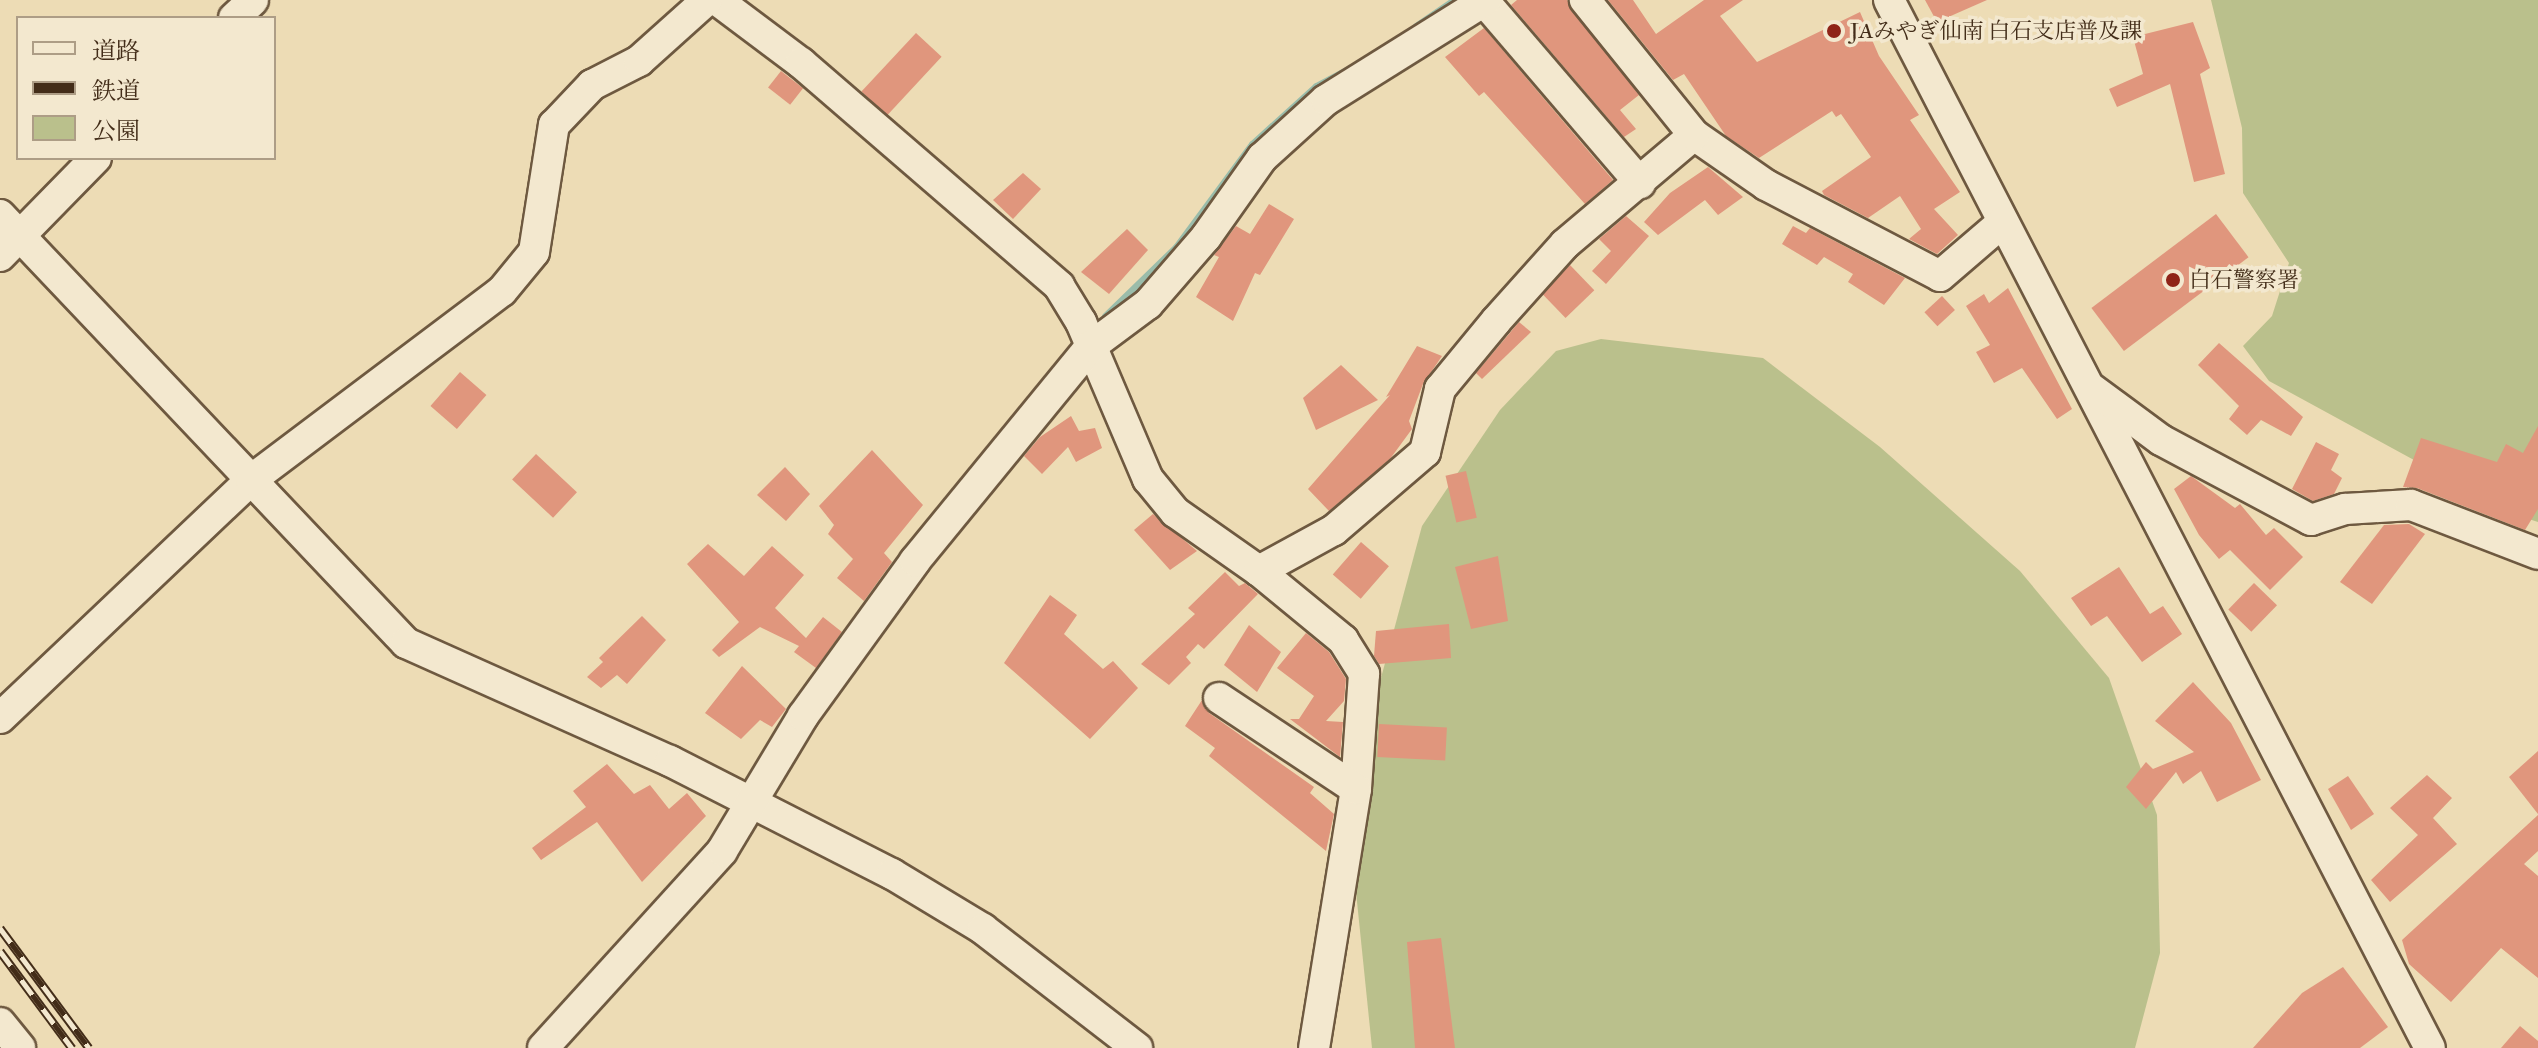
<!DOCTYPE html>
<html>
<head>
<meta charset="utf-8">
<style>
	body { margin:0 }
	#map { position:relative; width:2538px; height:1048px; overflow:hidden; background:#eddcb5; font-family:"IM FELL Great Primer","Noto Serif JP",serif }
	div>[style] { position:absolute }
	.green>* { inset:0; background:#bac08c }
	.stream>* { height:7px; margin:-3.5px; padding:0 3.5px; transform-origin:3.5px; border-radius:3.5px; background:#9abcaa }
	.building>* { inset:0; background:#e0967d; transform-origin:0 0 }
	.roads { filter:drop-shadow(2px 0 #6e5940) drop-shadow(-2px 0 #6e5940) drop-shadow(0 2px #6e5940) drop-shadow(0 -2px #6e5940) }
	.minor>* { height:30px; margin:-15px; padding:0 15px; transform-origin:15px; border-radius:15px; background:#f3e8cf }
	.rail>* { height:9px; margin-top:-4.5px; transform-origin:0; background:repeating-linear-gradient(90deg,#f3e8cf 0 18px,#432d19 0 36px); box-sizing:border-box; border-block:2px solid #432d19 }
	.dots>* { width:22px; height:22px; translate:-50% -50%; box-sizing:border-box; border:4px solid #f3e8cf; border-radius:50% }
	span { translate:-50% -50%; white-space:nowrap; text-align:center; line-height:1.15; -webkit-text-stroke:7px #f3e8cf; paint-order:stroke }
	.poi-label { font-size:22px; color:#432d19 }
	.left { translate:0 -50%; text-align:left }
	.legend { position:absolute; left:16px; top:16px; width:260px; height:144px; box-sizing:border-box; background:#f3e8cf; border:2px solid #ad9d86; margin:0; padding:10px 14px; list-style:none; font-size:24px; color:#432d19 }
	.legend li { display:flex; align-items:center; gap:16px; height:40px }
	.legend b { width:40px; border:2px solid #ad9d86 }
</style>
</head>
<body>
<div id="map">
	<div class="green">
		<div style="clip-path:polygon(2211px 0,2538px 0,2538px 522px,2513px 514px,2269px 381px,2243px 346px,2272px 316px,2289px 263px,2243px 193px,2242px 128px)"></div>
		<div style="clip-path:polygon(1601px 339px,1763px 358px,1880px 447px,2020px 571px,2109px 678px,2157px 815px,2160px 953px,2135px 1048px,1372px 1048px,1347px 804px,1422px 526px,1500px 410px,1556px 351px)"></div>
	</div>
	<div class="stream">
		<div style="left:1416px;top:26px;width:46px;rotate:-34.4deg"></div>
		<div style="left:1105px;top:316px;width:99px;rotate:-44.2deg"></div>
		<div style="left:1176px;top:247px;width:128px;rotate:-53.6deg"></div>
		<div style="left:1252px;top:144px;width:86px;rotate:-42.2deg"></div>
		<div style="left:1316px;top:86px;width:41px;rotate:-27.8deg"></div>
	</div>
	<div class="building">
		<div style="clip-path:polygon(1517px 0,1567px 0,1639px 95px,1620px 110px,1636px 129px,1624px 137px,1511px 5px)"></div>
		<div style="clip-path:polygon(1608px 0,1633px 0,1656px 34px,1704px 0,1743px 0,1720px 16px,1757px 62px,1860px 12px,1879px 56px,1919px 115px,1910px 120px,1960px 192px,1934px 209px,1958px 235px,1937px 254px,1909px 239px,1921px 229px,1900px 196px,1868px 218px,1824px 195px,1822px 191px,1871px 157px,1841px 114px,1836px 117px,1832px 111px,1759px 158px,1726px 136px,1684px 74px,1673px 80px)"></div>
		<div style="clip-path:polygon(1925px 0,1987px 0,1937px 22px)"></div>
		<div style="clip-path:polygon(2193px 22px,2210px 68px,2200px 74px,2225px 174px,2194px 182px,2170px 84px,2117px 107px,2109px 89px,2143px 74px,2133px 37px)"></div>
		<div style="clip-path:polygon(1484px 28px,1613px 180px,1585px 204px,1484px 92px,1479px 96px,1445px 57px)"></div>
		<div style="left:916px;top:33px;width:35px;height:80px;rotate:43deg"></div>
		<div style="left:781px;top:71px;width:28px;height:21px;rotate:38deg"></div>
		<div style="clip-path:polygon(1708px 167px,1743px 197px,1718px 215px,1705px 200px,1658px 235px,1644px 222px,1670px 193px)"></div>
		<div style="clip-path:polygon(1023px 173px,1041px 189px,1013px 219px,993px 200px)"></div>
		<div style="clip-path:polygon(1269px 204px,1294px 219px,1260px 275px,1255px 273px,1233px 321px,1196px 297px,1219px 257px,1214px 255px,1236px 226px,1250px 234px)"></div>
		<div style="left:2216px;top:214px;width:54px;height:156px;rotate:53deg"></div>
		<div style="clip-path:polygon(1626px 216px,1649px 236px,1606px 284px,1592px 271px,1611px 251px,1599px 239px)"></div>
		<div style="clip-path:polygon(1793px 226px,1806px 233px,1810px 228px,1905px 278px,1884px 305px,1848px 282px,1853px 274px,1824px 257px,1817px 265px,1782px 244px)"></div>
		<div style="clip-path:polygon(1127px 229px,1148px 250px,1109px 294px,1081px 272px)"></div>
		<div style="left:1570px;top:265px;width:35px;height:40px;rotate:46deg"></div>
		<div style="clip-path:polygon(2008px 288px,2072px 409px,2057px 419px,2022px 368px,1994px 383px,1976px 352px,1990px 345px,1966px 306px,1984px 294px,1989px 303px)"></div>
		<div style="left:1942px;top:296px;width:19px;height:24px;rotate:47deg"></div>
		<div style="clip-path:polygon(1519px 322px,1531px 332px,1482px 379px,1476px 373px)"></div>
		<div style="clip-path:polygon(2219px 343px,2303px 417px,2291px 436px,2261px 420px,2247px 435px,2229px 419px,2239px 406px,2198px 365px)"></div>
		<div style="clip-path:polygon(1417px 346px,1442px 356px,1423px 384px,1409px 421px,1412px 429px,1390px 459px,1329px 511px,1308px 489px,1390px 395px,1386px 397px)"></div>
		<div style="clip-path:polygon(1341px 365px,1378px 400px,1316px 430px,1303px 398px)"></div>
		<div style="left:460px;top:372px;width:35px;height:45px;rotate:41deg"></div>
		<div style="clip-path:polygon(1071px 416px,1079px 431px,1095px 428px,1102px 448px,1076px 462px,1068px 447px,1042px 474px,1024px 456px,1040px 437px)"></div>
		<div style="clip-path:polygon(2538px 426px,2538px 509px,2525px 530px,2417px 488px,2403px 487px,2421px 438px,2497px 462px,2506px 444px,2523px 453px)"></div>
		<div style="clip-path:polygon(2316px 442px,2339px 454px,2331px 470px,2342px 478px,2334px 494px,2313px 501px,2292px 489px)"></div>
		<div style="clip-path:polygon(872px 450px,923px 505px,884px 553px,892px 562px,864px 601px,837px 578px,853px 559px,828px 534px,834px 525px,819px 506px)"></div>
		<div style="left:536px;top:454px;width:56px;height:35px;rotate:43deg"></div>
		<div style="clip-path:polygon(785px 467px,810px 494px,786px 521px,757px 495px)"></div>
		<div style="left:1466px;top:471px;width:48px;height:21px;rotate:77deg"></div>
		<div style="clip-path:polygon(2191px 476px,2235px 508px,2240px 504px,2266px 535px,2274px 528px,2303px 557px,2270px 590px,2230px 550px,2219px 559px,2199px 535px,2174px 489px)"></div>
		<div style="clip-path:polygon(1153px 514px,1197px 551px,1170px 570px,1134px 530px)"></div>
		<div style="clip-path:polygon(2409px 524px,2425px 534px,2372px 604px,2340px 582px,2384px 525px)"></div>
		<div style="left:1361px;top:542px;width:37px;height:43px;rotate:41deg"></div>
		<div style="clip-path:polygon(708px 544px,744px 576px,772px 546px,804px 575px,775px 608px,806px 638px,823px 617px,842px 632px,816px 668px,794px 652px,799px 646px,760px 627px,719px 657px,712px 650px,739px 622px,687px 564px)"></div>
		<div style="clip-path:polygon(1498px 556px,1508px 621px,1471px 629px,1455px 567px)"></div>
		<div style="clip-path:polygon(2119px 567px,2150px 614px,2163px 606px,2182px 634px,2142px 662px,2107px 616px,2091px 626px,2071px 598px)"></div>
		<div style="clip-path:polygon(1225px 572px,1239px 586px,1245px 583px,1258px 594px,1204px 649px,1198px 644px,1186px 657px,1191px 663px,1169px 685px,1141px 664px,1195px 614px,1188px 608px)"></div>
		<div style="left:2254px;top:583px;width:32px;height:37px;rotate:44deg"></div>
		<div style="clip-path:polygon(1050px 595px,1077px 615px,1064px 634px,1103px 669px,1113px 661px,1138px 688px,1090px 739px,1004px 663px)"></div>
		<div style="clip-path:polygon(642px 616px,666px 640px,627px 684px,617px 675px,601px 688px,587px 677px,603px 662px,599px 658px)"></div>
		<div style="clip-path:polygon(1449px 624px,1451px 658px,1379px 664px,1374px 656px,1376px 631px)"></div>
		<div style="clip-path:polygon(1249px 625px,1281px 652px,1257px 692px,1224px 665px)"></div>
		<div style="clip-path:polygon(1306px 633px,1329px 652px,1346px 679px,1344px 701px,1326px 721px,1343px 722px,1340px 757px,1290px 719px,1299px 719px,1314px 696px,1277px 668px)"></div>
		<div style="clip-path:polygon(742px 666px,786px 709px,772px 727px,760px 720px,741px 739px,705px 713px)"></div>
		<div style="clip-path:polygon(2193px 682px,2231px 723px,2261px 780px,2217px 802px,2201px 771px,2183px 784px,2176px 772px,2146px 809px,2126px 787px,2146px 762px,2153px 769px,2194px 752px,2155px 721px)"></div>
		<div style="clip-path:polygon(1202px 700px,1209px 713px,1314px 787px,1310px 793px,1334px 814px,1326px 851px,1209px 756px,1215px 748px,1185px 726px)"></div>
		<div style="left:1379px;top:724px;width:68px;height:33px;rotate:3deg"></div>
		<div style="clip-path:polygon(2538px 751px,2538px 814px,2509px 777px)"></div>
		<div style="clip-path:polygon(607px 764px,634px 794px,650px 785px,669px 809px,687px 793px,706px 816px,642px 882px,597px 822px,541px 860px,532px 848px,586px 807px,573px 791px)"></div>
		<div style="clip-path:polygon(2427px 775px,2452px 798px,2433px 818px,2457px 844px,2390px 902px,2371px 880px,2418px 835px,2390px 808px)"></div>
		<div style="clip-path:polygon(2348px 776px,2374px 814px,2351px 830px,2328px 789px)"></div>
		<div style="clip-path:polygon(2538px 815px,2538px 851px,2524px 864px,2538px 876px,2538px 978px,2501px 948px,2451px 1002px,2409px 964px,2402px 940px)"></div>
		<div style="clip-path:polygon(1441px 938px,1455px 1048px,1415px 1048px,1407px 942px)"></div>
		<div style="clip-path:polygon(2343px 967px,2388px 1027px,2360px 1048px,2253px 1048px,2302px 993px)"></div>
		<div style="clip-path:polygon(2520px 1026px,2538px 1041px,2538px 1048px,2501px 1048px)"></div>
	</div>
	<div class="roads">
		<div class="minor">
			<div style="left:717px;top:0;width:105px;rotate:36.9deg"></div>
			<div style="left:801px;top:63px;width:341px;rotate:40.8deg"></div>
			<div style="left:1059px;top:286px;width:42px;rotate:58.6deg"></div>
			<div style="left:1081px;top:322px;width:171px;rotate:66.9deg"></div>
			<div style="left:1148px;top:479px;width:43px;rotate:50.7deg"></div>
			<div style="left:1175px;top:512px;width:103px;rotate:35.1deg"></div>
			<div style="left:1259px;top:571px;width:109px;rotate:39.4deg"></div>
			<div style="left:1343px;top:640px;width:40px;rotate:58deg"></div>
			<div style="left:1364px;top:674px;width:115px;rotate:94deg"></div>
			<div style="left:1356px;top:789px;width:262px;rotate:99.2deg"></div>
			<div style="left:1889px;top:0;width:1179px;rotate:62.7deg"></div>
			<div style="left:1484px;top:1px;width:240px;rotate:49.4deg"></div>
			<div style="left:234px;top:18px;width:26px;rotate:-43deg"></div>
			<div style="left:1694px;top:135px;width:88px;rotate:34.8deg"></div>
			<div style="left:1766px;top:185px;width:196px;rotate:27.6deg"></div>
			<div style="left:1940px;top:276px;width:83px;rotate:-40.6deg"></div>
			<div style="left:0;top:215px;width:590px;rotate:46.51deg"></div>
			<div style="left:406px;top:643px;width:289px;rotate:24.1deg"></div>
			<div style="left:670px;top:761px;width:249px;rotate:27deg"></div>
			<div style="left:892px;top:874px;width:106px;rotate:31.1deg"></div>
			<div style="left:983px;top:929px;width:195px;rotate:37.7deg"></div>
			<div style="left:0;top:256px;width:137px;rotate:-45.6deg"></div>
			<div style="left:2092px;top:389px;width:86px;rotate:36.5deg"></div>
			<div style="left:2161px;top:440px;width:170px;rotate:28.1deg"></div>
			<div style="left:2311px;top:520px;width:36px;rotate:-18deg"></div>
			<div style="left:2345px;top:509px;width:66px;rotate:-3.5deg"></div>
			<div style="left:2411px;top:505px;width:136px;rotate:21.1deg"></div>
			<div style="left:1259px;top:571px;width:85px;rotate:-28.7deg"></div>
			<div style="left:1334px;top:530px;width:120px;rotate:-40.6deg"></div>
			<div style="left:1425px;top:452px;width:65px;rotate:-76.6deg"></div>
			<div style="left:1440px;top:389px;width:88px;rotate:-50.5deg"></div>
			<div style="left:1496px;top:321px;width:103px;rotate:-48.1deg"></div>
			<div style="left:1565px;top:244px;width:169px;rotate:-40.2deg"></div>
			<div style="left:1694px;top:135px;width:174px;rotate:-128.9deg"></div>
			<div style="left:1219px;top:698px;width:164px;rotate:33.6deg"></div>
			<div style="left:0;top:718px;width:346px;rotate:-43.5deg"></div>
			<div style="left:251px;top:480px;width:314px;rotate:-37deg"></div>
			<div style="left:502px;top:291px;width:50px;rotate:-50.6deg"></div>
			<div style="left:534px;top:252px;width:129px;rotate:-81.1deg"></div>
			<div style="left:554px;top:125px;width:55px;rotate:-46.5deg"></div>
			<div style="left:592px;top:85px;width:53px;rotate:-27.1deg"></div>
			<div style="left:639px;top:61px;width:91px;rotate:-41.9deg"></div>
			<div style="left:0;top:1023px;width:32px;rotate:51deg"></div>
			<div style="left:543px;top:1048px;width:266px;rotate:-47.7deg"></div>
			<div style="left:722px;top:851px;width:157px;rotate:-59deg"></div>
			<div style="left:803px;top:716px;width:191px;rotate:-54.1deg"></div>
			<div style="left:915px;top:561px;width:276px;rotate:-50.7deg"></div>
			<div style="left:1090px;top:347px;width:72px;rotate:-36.6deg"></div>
			<div style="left:1148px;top:304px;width:89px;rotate:-49.1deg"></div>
			<div style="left:1206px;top:237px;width:97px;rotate:-54.7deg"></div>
			<div style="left:1262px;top:158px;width:86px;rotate:-42.2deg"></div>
			<div style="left:1326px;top:100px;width:189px;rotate:-32deg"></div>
		</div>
	</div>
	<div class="rail">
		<div style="left:0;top:928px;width:149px;rotate:53.4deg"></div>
		<div style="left:0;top:951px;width:121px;rotate:53.4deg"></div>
	</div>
	<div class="dots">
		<div style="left:1834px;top:31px;background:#8f2418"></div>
		<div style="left:2173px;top:280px;background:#8f2418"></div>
	</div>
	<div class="poi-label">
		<span class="left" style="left:1850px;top:31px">JAみやぎ仙南 白石支店普及課</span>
		<span class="left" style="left:2189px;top:280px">白石警察署</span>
	</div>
	<ul class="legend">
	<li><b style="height:10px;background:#f3e8cf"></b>道路</li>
	<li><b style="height:10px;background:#432d19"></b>鉄道</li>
	<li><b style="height:22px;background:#bac08c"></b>公園</li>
	</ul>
</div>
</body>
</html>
